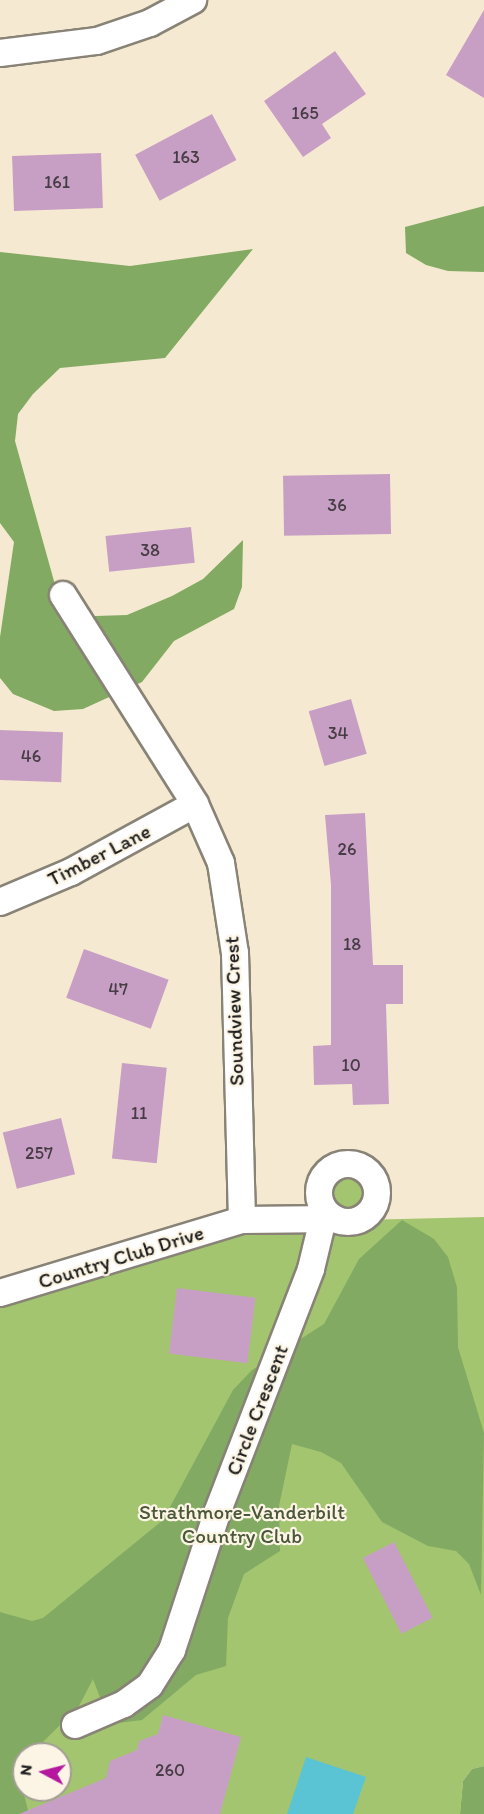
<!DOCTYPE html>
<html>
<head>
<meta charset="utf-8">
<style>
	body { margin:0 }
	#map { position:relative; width:484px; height:1814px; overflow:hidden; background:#f5ead1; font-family:Itim,sans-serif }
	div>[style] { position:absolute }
	.green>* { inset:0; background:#a3c56f }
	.forest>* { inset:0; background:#82aa62 }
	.water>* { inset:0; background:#5ac4d5 }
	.building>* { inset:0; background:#c89fc4; transform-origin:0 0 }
	.roads { filter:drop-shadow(2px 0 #888376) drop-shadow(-2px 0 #888376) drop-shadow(0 2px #888376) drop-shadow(0 -2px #888376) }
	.minor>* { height:26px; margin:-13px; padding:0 13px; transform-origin:13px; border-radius:13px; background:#fff }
	.minor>.ring { margin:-13px; padding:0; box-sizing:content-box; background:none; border:26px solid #fff; border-radius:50% }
	span { translate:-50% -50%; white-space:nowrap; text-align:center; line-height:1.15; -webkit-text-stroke:4.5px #fcf5e5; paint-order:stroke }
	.number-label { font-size:18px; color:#473d46 }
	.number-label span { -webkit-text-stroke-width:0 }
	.street-label { font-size:21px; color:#1c1c1c }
	.park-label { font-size:21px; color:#4b5739 }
	.north { position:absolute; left:12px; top:1742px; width:60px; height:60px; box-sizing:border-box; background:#fcf5e5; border:2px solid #a29e95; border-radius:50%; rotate:277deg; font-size:16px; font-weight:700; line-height:24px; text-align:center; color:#1c1c1c }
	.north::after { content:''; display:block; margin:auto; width:21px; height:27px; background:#b5179e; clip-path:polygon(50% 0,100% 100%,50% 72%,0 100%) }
</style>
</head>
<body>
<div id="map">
	<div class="green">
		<div style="clip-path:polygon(evenodd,342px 1164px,360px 1166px,377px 1186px,375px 1204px,359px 1220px,484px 1217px,484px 1766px,472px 1769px,463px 1781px,460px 1814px,0 1814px,0 1293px,242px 1220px,327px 1213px,319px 1197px,322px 1180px,342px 1164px,24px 1754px,60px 1754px,60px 1790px,24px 1790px,24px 1754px)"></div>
	</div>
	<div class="forest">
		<div style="clip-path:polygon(484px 206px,484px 272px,448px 271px,426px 265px,406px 253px,405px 227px)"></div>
		<div style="clip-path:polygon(253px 249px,165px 358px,60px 368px,33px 394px,18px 414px,15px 441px,64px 617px,127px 615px,172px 596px,203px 579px,243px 540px,242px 587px,234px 609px,174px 641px,142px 682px,83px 709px,54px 711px,13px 694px,0 678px,0 637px,14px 542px,0 523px,0 252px,130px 266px)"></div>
		<div style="clip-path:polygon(402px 1220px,434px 1239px,448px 1257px,457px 1287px,458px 1347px,484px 1433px,481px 1595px,469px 1564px,456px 1551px,428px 1546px,382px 1522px,341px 1463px,321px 1452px,292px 1444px,279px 1506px,280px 1551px,244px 1574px,228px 1618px,226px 1666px,196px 1675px,142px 1720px,110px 1724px,93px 1679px,79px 1706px,31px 1754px,24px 1754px,22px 1787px,29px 1814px,0 1814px,0 1612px,32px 1621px,43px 1618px,163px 1520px,233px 1390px,252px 1370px,324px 1324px,359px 1259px)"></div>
		<div style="clip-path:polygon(484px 1766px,484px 1814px,460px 1814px,463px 1781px,472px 1769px)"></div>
	</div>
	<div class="water">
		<div style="clip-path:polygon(306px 1757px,366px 1777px,353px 1814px,287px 1814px)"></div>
	</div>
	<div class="building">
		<div style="clip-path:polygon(484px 10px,484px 98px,446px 75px)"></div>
		<div style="clip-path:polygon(335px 51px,366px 94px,322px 124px,331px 138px,303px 157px,264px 101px)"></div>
		<div style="left:212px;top:114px;width:52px;height:87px;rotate:62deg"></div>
		<div style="left:101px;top:153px;width:55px;height:89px;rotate:88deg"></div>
		<div style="left:390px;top:474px;width:60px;height:107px;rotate:89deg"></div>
		<div style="left:191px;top:527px;width:36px;height:86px;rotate:84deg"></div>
		<div style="left:351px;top:699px;width:57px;height:44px;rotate:74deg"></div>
		<div style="left:0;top:730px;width:63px;height:50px;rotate:2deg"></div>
		<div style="clip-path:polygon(365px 813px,373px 965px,403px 965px,403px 1004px,386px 1004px,389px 1104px,353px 1105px,352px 1084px,314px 1085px,313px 1046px,331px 1045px,331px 885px,325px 815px)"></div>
		<div style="left:84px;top:949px;width:90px;height:52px;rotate:20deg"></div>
		<div style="left:122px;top:1063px;width:45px;height:96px;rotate:6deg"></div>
		<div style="left:61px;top:1118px;width:58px;height:60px;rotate:76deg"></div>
		<div style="left:177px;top:1288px;width:79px;height:66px;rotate:7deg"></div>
		<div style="left:394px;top:1542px;width:85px;height:35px;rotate:63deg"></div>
		<div style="clip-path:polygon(163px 1715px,241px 1737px,220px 1814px,19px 1814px,106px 1778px,110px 1761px,137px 1750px,139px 1741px,158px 1734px)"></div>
	</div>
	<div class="roads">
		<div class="minor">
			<div style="left:0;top:53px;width:98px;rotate:-7.1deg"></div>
			<div style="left:97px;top:41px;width:56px;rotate:-18.8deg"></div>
			<div style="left:150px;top:23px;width:49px;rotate:-28.1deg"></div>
			<div style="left:63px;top:595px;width:247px;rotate:57.7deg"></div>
			<div style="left:195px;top:804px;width:64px;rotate:66.2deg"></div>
			<div style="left:221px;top:863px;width:91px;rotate:81.2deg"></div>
			<div style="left:235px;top:953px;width:267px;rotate:88.5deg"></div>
			<div style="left:0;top:902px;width:77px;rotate:-22.9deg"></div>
			<div style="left:71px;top:872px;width:141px;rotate:-28.7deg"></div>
			<div class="ring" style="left:319px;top:1164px;width:32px;height:32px"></div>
			<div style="left:0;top:1293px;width:253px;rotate:-16.8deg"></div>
			<div style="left:242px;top:1220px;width:93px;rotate:-0.6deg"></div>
			<div style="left:75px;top:1725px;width:53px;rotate:-23.2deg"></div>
			<div style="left:124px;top:1704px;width:32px;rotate:-36deg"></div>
			<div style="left:150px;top:1685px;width:41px;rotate:-57.8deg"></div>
			<div style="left:172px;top:1650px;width:144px;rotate:-71.8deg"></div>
			<div style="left:217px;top:1513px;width:261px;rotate:-68.9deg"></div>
			<div style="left:311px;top:1269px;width:51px;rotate:-76.5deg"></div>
		</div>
	</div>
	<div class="number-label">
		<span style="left:305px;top:113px">165</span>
		<span style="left:186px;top:157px">163</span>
		<span style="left:57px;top:182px">161</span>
		<span style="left:337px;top:505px">36</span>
		<span style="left:150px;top:550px">38</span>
		<span style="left:338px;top:733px">34</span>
		<span style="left:31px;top:756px">46</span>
		<span style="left:347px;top:849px">26</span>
		<span style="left:352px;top:944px">18</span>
		<span style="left:118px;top:989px">47</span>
		<span style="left:351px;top:1065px">10</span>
		<span style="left:139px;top:1113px">11</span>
		<span style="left:39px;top:1153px">257</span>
		<span style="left:170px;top:1770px">260</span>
	</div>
	<div class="street-label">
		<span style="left:99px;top:855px;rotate:-27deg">Timber Lane</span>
		<span style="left:234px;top:1011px;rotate:-92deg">Soundview Crest</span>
		<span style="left:121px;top:1257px;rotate:-17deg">Country Club Drive</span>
		<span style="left:257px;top:1410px;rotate:-69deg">Circle Crescent</span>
	</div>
	<div class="park-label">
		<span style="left:242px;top:1524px">Strathmore-Vanderbilt<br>Country Club</span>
	</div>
	<div class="north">N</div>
</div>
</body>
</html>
